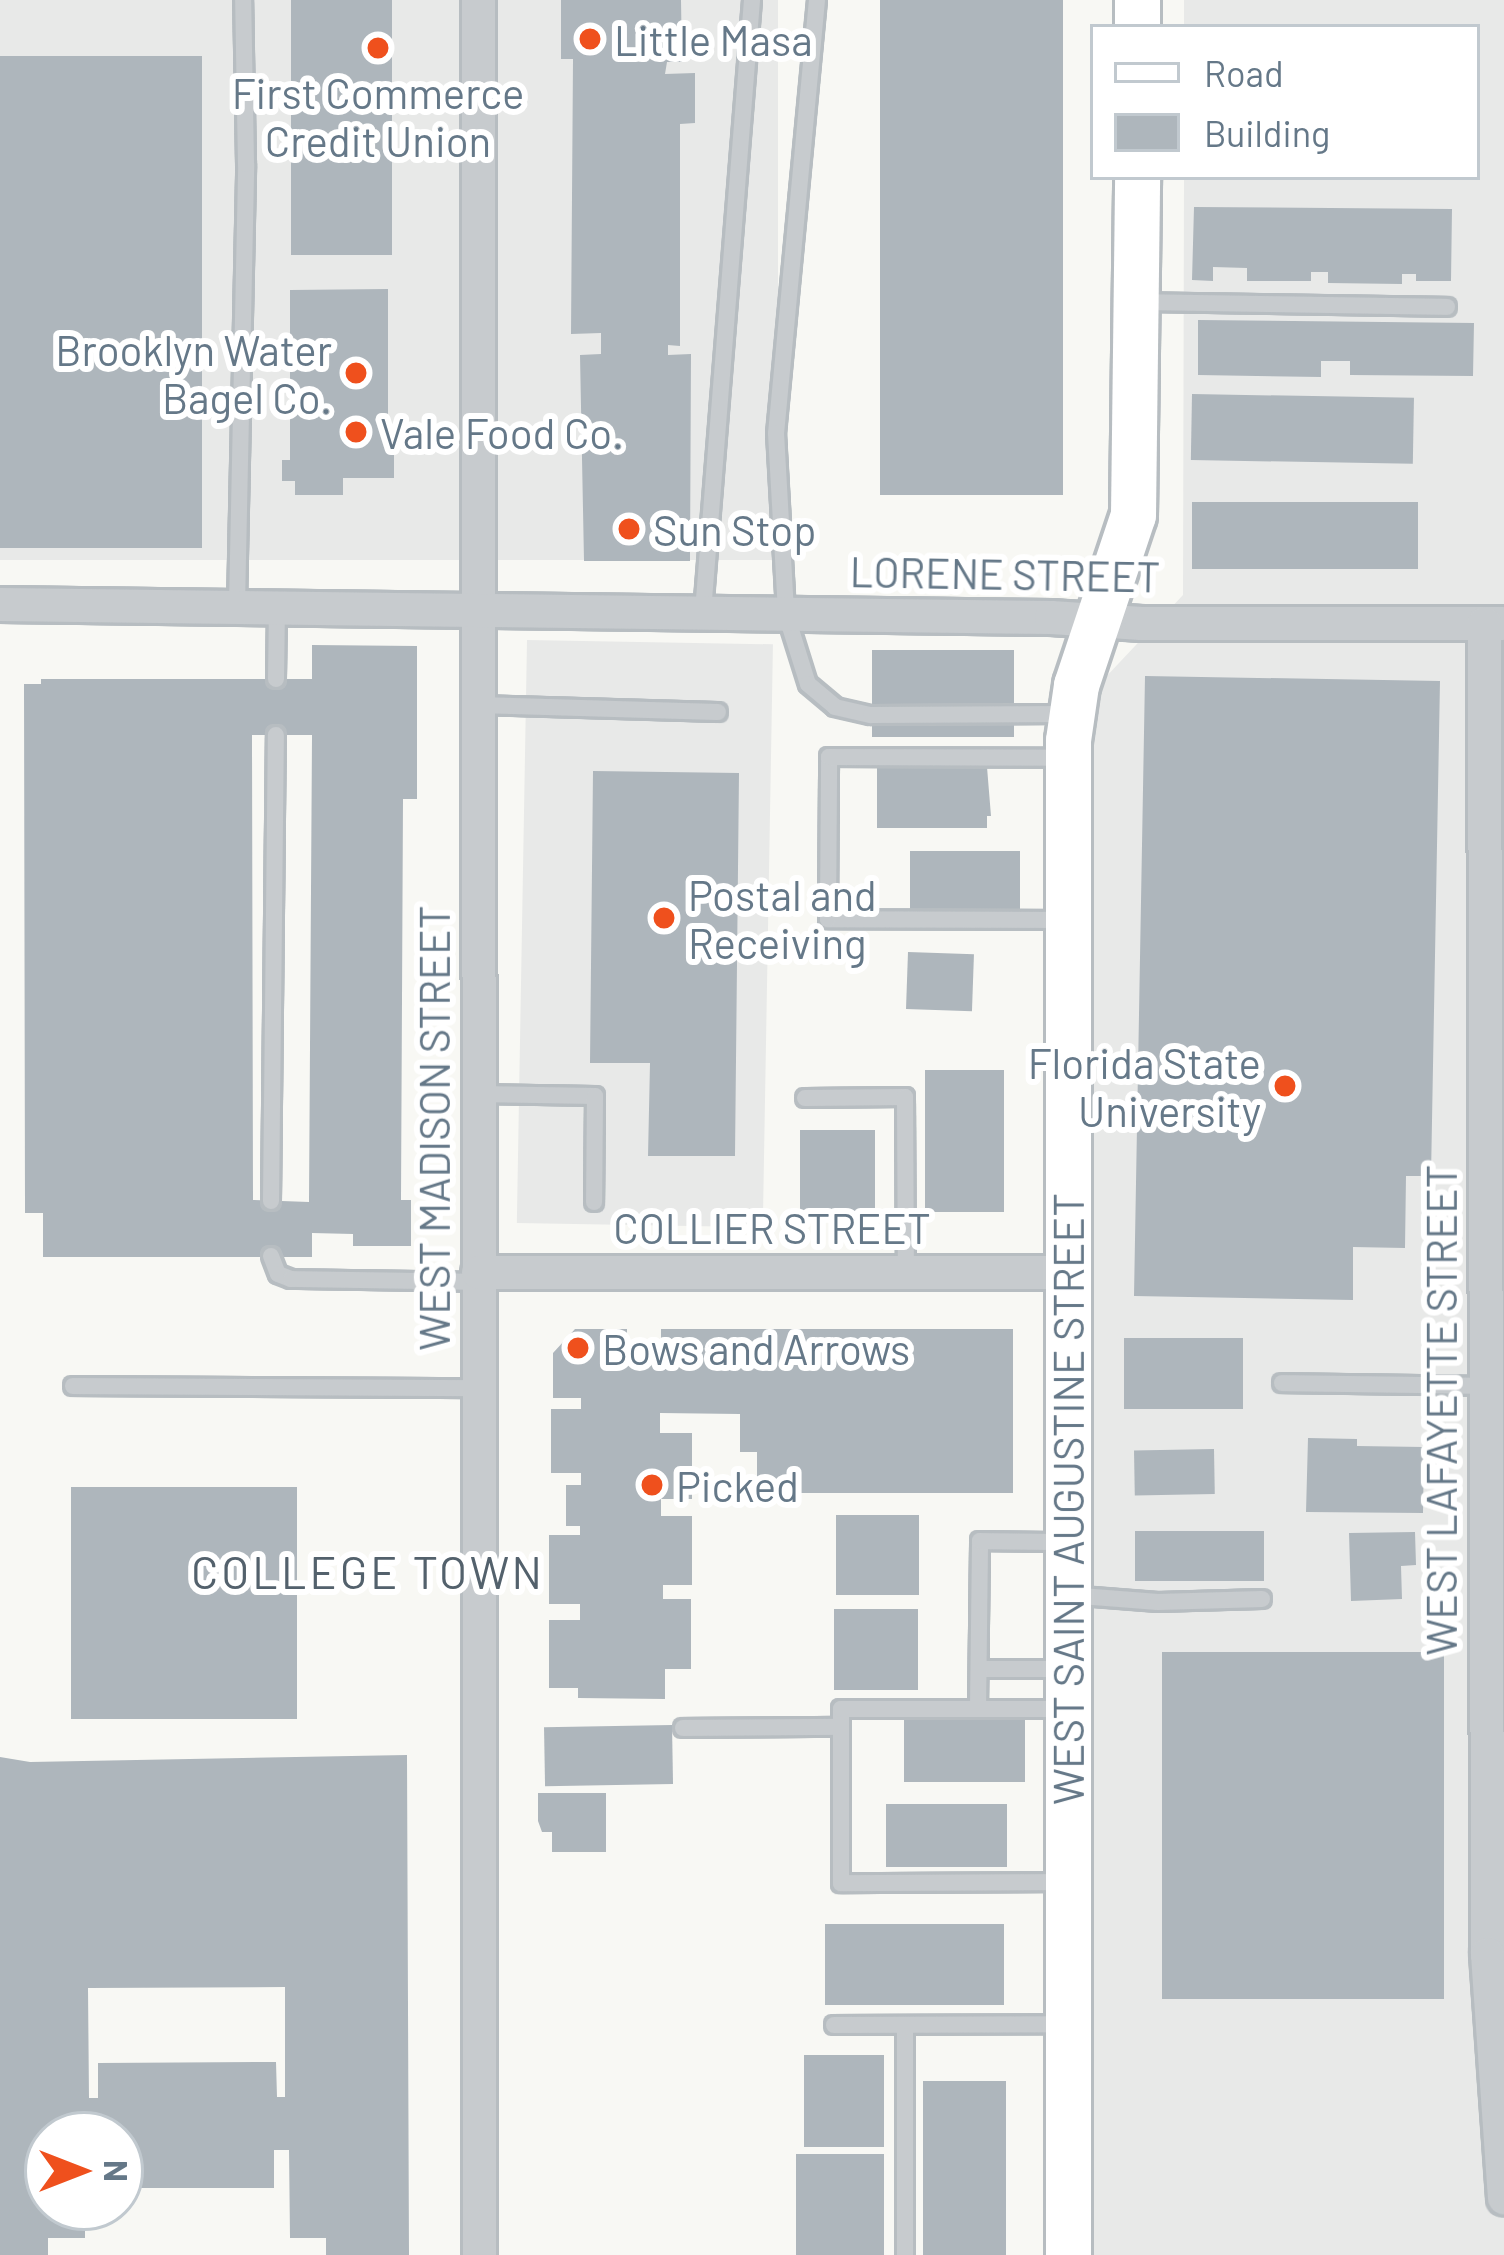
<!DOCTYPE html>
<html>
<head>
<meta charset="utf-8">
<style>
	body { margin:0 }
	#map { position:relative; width:1504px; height:2255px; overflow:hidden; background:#f8f8f4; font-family:Barlow,sans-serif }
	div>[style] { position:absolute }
	.built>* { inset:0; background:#e8e9e8; transform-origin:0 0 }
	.building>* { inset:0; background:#aeb6bc; transform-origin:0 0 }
	.roads { filter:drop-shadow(3px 0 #b7bdc1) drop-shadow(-3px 0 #b7bdc1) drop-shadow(0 3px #b7bdc1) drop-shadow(0 -3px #b7bdc1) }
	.lane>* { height:16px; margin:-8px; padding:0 8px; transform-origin:8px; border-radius:8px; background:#c7cbce }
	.street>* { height:33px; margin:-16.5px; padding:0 16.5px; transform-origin:16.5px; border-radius:16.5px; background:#c7cbce }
	.secondary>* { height:45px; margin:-22.5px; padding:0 22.5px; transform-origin:22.5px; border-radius:22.5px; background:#fff }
	.dots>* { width:33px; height:33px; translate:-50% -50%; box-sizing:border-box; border:6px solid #fff; border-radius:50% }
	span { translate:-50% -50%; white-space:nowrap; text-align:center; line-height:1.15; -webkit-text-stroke:12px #fff; paint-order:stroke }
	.poi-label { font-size:42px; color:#657888 }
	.left { translate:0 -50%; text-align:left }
	.right { translate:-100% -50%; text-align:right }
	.street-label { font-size:42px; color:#657888 }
	.neighbourhood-label { font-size:45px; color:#53616c; letter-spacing:3px }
	.legend { position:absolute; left:1090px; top:24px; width:390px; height:156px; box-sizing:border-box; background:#fff; border:3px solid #c1c9cf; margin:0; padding:15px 21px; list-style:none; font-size:36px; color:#657888 }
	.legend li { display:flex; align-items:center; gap:24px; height:60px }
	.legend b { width:60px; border:3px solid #c1c9cf }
	.north { position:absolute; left:24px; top:2111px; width:120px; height:120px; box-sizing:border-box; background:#fff; border:3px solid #c1c9cf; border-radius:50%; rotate:90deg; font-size:33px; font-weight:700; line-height:48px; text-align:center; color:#657888 }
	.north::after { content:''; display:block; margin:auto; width:42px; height:54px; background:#ef501d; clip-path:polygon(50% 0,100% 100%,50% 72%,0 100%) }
</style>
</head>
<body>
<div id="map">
	<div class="built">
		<div style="left:0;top:0;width:778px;height:560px"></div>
		<div style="clip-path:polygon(1184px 0,1504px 0,1504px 2255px,1068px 2255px,1071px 714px,1183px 595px,1184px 177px,1477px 177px,1477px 27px,1184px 27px)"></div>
		<div style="left:527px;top:640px;width:246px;height:583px;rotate:1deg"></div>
	</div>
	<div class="building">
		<div style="left:291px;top:0;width:101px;height:255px"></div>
		<div style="clip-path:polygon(561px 0,681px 0,682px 62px,667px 62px,665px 74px,695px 73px,695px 123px,680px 124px,680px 346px,668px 345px,668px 355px,691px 354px,690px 561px,584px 561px,580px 355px,601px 354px,601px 333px,571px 334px,573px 59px,561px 59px)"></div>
		<div style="left:880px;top:0;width:183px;height:495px"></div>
		<div style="left:0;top:56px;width:202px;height:492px"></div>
		<div style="clip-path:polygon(1194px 207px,1452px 209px,1451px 281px,1416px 281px,1416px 274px,1402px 274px,1402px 284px,1328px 283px,1328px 272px,1311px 272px,1311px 281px,1247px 281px,1247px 268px,1213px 267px,1213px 281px,1192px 280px)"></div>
		<div style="clip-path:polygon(388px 289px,388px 438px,394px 438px,394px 478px,343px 478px,343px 495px,295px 495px,295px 481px,282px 481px,282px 460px,290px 460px,290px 290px)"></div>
		<div style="clip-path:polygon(1198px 320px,1474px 323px,1473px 376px,1350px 375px,1350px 361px,1321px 361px,1321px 377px,1198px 375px)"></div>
		<div style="left:1192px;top:394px;width:222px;height:66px;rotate:1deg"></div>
		<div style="left:1192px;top:502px;width:226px;height:67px"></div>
		<div style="clip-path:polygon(evenodd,312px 645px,417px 646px,417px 799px,403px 799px,401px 1200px,411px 1200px,411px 1246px,353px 1246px,353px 1234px,312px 1233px,312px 1257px,43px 1257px,43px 1213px,25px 1213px,24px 684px,41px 684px,41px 679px,312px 679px,312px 645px,252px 735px,312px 735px,309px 1202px,253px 1200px,252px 735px)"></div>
		<div style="left:872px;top:650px;width:142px;height:87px"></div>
		<div style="clip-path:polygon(1145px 676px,1440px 681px,1431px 1176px,1406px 1176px,1405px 1248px,1353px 1247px,1353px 1300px,1134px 1296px)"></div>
		<div style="clip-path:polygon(877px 767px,987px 767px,991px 816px,987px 816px,987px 828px,877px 828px)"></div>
		<div style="clip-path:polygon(593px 771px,739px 773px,735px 1156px,648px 1156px,650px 1063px,590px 1063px)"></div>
		<div style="left:910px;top:851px;width:110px;height:61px"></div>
		<div style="left:908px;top:952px;width:66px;height:57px;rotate:2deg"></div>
		<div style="left:925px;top:1070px;width:79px;height:142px"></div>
		<div style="left:800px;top:1130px;width:75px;height:81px"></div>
		<div style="clip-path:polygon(575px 1329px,627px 1329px,627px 1343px,653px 1343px,653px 1359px,661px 1359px,661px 1329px,1013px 1329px,1013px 1493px,757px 1493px,757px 1452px,740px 1452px,740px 1414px,660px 1413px,660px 1433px,692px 1433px,692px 1499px,661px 1499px,661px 1516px,692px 1516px,692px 1585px,663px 1585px,663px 1599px,691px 1599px,691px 1669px,665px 1669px,665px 1699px,578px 1698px,578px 1688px,549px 1688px,549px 1620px,580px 1620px,580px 1604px,549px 1604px,549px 1535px,580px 1535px,580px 1526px,566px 1526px,566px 1485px,581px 1485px,581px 1473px,551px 1473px,551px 1409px,581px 1409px,581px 1398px,553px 1398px,553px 1353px)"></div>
		<div style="left:1243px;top:1338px;width:71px;height:119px;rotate:90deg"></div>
		<div style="clip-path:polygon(1308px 1438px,1357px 1439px,1357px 1446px,1424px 1447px,1423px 1513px,1306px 1512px)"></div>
		<div style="left:1214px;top:1449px;width:45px;height:80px;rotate:89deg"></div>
		<div style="left:297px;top:1487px;width:232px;height:226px;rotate:90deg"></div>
		<div style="left:836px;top:1515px;width:83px;height:80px"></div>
		<div style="left:1135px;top:1531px;width:129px;height:50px"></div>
		<div style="clip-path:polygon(1415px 1532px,1416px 1565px,1401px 1566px,1402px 1599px,1351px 1601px,1349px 1533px)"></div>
		<div style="left:834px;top:1609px;width:84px;height:81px"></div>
		<div style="left:1162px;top:1652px;width:282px;height:347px"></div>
		<div style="left:904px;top:1719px;width:121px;height:63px"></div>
		<div style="left:672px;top:1725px;width:59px;height:128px;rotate:89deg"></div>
		<div style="clip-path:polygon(evenodd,407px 1755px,409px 2255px,326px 2255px,326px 2238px,290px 2238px,289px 2150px,274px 2150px,274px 2188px,120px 2188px,120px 2135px,48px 2135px,48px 2207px,85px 2207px,85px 2238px,48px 2238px,48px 2255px,0 2255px,0 1757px,30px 1762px,407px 1755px,285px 1987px,285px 2097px,277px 2097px,276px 2062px,98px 2063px,98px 2098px,89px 2098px,88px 1988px,285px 1987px)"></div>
		<div style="clip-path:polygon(538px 1793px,606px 1793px,606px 1852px,552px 1852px,552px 1832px,542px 1832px,538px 1821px)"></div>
		<div style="left:886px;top:1804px;width:121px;height:63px"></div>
		<div style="left:825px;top:1924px;width:179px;height:81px"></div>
		<div style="left:804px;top:2055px;width:80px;height:92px"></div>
		<div style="left:923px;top:2081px;width:83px;height:174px"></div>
		<div style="left:796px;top:2154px;width:88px;height:101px"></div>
	</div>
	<div class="roads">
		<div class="lane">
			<div style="left:817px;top:0;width:435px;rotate:95.4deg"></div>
			<div style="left:776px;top:433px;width:181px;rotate:86.8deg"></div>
			<div style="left:786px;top:614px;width:73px;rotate:72.6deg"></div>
			<div style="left:808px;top:684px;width:35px;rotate:40deg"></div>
			<div style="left:835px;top:707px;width:37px;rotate:13deg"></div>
			<div style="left:871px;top:715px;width:197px;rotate:-0.3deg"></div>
			<div style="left:1138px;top:302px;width:309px;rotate:0.9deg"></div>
			<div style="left:237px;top:605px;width:441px;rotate:-88.8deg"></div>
			<div style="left:246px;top:164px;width:164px;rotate:-91deg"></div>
			<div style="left:703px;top:612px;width:614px;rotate:-85.42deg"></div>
			<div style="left:276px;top:679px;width:74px;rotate:-89.2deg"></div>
			<div style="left:478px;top:705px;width:240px;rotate:1.7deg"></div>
			<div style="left:1067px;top:920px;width:239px;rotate:-179.8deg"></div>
			<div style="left:828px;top:919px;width:162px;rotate:-89.6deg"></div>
			<div style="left:829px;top:757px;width:238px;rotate:0.2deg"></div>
			<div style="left:478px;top:1094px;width:117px;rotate:1deg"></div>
			<div style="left:595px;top:1096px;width:106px;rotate:90.5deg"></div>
			<div style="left:805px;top:1098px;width:100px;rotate:-0.6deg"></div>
			<div style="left:905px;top:1097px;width:175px;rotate:89.7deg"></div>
			<div style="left:271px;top:1201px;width:466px;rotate:-89.4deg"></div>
			<div style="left:271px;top:1256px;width:19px;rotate:69deg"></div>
			<div style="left:278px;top:1274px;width:14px;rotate:21deg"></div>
			<div style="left:291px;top:1279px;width:187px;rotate:0.9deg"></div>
			<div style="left:1282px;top:1383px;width:203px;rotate:0.8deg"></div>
			<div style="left:73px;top:1386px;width:405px;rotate:0.3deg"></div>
			<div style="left:1068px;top:1595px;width:90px;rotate:4.4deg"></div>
			<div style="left:1158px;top:1602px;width:104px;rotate:-1.7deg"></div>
			<div style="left:979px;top:1669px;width:87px"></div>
			<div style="left:978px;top:1709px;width:168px;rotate:-89.3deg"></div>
			<div style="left:980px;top:1541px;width:86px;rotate:0.7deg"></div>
			<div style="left:683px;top:1728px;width:158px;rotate:-0.4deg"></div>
			<div style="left:1064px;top:1882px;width:223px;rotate:179.7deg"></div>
			<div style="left:841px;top:1883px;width:174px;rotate:-90deg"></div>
			<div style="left:841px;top:1709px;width:225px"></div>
			<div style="left:834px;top:2025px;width:232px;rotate:-0.2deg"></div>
			<div style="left:905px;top:2025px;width:230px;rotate:90deg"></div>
		</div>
		<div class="street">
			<div style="left:478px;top:0;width:2255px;rotate:89.97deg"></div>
			<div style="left:0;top:604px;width:1051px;rotate:0.71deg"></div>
			<div style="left:1051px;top:617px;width:90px;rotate:3.8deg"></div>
			<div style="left:1141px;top:623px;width:361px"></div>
			<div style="left:1484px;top:623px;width:1331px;rotate:89.87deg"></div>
			<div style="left:1487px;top:1954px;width:244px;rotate:86deg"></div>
			<div style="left:478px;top:1272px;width:589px"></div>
		</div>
		<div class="secondary">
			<div style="left:1137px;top:27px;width:27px;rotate:-90deg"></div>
			<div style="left:1068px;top:2255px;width:1515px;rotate:-90deg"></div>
			<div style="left:1068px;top:740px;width:56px;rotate:-81.7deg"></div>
			<div style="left:1076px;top:685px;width:179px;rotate:-71.5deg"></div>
			<div style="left:1133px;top:515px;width:338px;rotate:-89.3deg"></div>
		</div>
	</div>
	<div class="dots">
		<div style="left:590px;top:39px;background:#ef501d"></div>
		<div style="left:378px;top:48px;background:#ef501d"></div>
		<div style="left:356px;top:373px;background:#ef501d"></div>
		<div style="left:356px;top:432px;background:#ef501d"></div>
		<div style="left:629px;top:529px;background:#ef501d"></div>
		<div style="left:664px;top:918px;background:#ef501d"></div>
		<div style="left:1285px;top:1086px;background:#ef501d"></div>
		<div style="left:578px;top:1348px;background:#ef501d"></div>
		<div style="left:652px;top:1485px;background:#ef501d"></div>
	</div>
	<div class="poi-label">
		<span class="left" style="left:614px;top:39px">Little Masa</span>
		<span style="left:378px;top:116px">First Commerce<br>Credit Union</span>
		<span class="right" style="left:332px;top:373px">Brooklyn Water<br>Bagel Co.</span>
		<span class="left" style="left:380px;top:432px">Vale Food Co.</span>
		<span class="left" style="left:653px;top:529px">Sun Stop</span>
		<span class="left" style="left:688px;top:918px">Postal and<br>Receiving</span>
		<span class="right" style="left:1261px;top:1086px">Florida State<br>University</span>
		<span class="left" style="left:602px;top:1348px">Bows and Arrows</span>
		<span class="left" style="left:676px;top:1485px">Picked</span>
	</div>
	<div class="street-label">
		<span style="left:1005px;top:573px;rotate:1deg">LORENE STREET</span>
		<span style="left:433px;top:1128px;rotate:-90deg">WEST MADISON STREET</span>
		<span style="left:772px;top:1227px">COLLIER STREET</span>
		<span style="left:1440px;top:1410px;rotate:-90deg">WEST LAFAYETTE STREET</span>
		<span style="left:1067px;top:1499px;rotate:-90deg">WEST SAINT AUGUSTINE STREET</span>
	</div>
	<div class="neighbourhood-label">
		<span style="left:368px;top:1572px">COLLEGE TOWN</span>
	</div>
	<ul class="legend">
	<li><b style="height:15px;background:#fff"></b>Road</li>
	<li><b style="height:33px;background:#aeb6bc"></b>Building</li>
	</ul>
	<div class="north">N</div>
</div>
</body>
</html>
